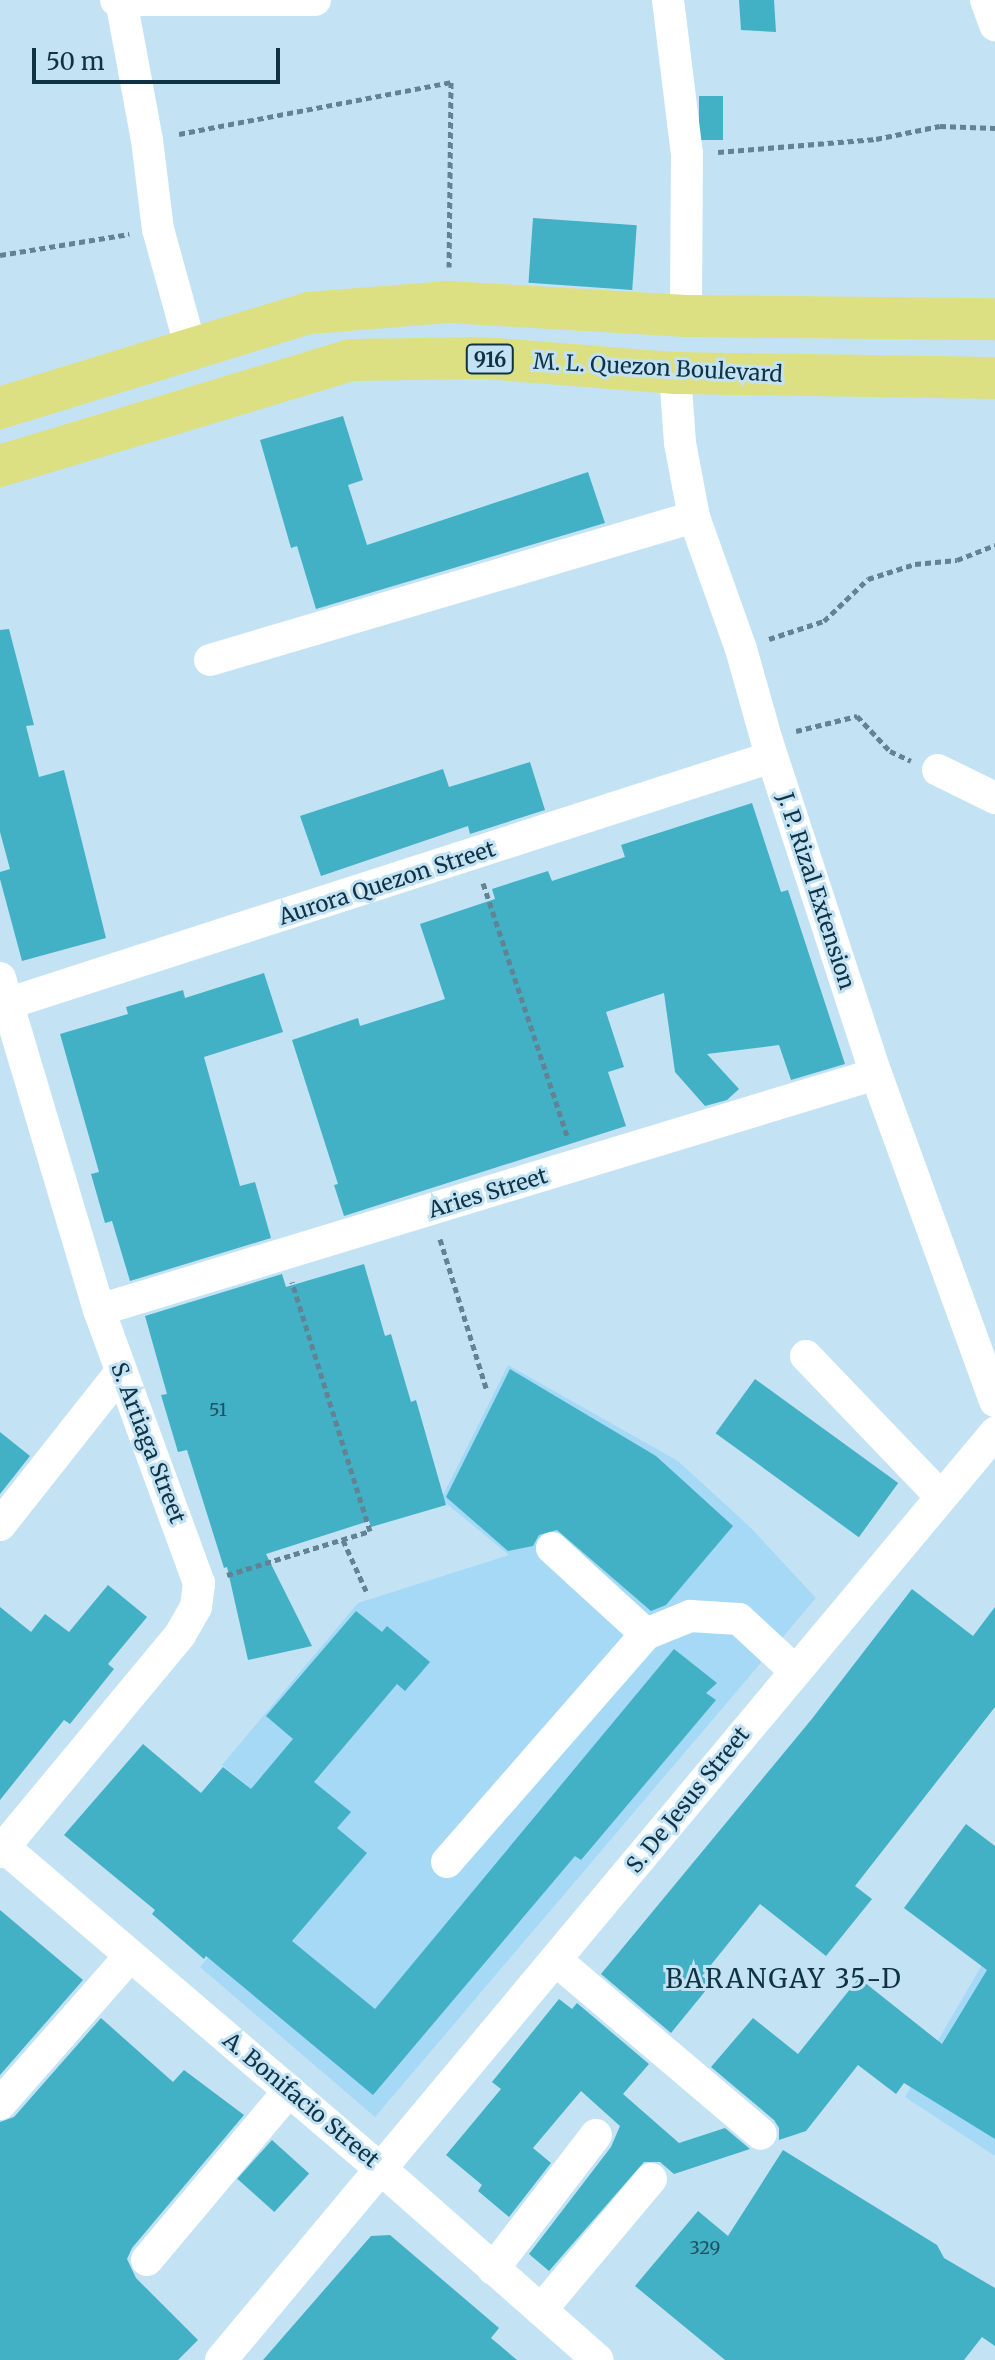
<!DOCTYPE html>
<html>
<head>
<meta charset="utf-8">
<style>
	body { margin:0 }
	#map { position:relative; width:995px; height:2360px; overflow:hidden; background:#c3e3f4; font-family:Merriweather,serif }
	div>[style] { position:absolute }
	.built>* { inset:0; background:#a5d9f6 }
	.building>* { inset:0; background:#42b0c5; transform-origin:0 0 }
	.path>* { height:5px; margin-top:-2.5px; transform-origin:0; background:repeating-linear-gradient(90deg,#618394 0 6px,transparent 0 10px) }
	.minor>* { height:32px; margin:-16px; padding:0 16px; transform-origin:16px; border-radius:16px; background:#fff }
	.major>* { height:42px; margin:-21px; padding:0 21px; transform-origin:21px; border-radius:21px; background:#dce082 }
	span { translate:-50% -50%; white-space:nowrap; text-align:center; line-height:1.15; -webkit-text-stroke:6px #c3e3f4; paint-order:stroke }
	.number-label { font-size:18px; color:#1c5264 }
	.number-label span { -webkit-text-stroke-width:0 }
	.shield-label span { padding:2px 6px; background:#c3e3f4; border:2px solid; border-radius:6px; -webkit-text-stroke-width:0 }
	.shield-label { font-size:20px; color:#0f3344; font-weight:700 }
	.street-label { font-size:22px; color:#0f3344 }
	.quarter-label { font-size:26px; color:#0f3344; letter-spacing:2px }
	.scale { position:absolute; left:32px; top:48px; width:248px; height:36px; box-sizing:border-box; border:4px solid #0f3344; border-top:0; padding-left:10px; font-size:24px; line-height:28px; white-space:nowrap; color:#0f3344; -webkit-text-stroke:6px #c3e3f4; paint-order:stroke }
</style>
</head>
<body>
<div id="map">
	<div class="built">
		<div style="clip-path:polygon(508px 1365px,678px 1461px,750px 1527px,816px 1598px,375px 2117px,200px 1967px,283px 1867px,224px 1817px,248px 1786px,222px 1765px,358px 1603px,509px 1555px,441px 1499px)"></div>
		<div style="clip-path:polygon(990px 1951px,995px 1954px,995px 2156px,905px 2097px)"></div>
	</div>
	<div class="building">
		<div style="clip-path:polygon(739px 0,774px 0,776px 32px,741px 30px)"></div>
		<div style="left:699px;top:96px;width:24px;height:44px"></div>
		<div style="left:533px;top:218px;width:104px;height:65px;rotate:4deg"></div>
		<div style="clip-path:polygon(343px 416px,363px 480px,348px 485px,367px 545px,588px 472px,605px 523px,316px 609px,297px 546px,291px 548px,260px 440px)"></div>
		<div style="clip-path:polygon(9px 629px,34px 725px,26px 726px,39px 777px,64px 770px,106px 938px,22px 961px,0 879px,0 872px,10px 869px,0 832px,0 630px)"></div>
		<div style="clip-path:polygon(530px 762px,545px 810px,470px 834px,468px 826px,321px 876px,300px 816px,443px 769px,449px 787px)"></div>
		<div style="clip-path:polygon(752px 803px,781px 892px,788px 890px,845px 1064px,791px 1080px,779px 1045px,707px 1054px,739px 1089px,727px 1100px,705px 1106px,675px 1072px,664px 993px,606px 1012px,624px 1067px,608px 1072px,626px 1126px,344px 1216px,334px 1185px,338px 1184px,292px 1040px,358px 1018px,360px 1026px,445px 999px,420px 924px,495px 899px,492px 889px,548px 871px,552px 881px,625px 857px,621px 845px)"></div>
		<div style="clip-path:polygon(264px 973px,283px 1032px,204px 1057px,240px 1186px,255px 1182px,271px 1238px,130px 1281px,112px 1221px,105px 1223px,91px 1174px,99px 1172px,60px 1034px,128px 1014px,126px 1007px,183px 990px,185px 998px)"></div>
		<div style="clip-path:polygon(364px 1264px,385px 1336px,391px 1334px,411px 1402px,416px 1400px,446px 1505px,371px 1527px,369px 1521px,266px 1554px,312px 1646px,248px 1660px,227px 1567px,224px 1568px,187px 1450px,178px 1452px,161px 1395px,167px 1394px,145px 1316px,282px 1274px,286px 1287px)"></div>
		<div style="clip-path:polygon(510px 1369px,656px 1456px,733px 1526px,666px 1605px,651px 1611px,557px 1530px,539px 1535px,533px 1546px,508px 1551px,446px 1497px)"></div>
		<div style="left:755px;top:1379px;width:177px;height:67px;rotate:36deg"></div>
		<div style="clip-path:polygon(0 1432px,30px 1456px,0 1494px)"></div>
		<div style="clip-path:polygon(108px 1585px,147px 1617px,108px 1664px,114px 1669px,70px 1724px,64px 1720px,0 1800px,0 1607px,31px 1632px,45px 1614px,69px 1632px)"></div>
		<div style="clip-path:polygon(912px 1589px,973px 1636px,995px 1607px,995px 1707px,855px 1886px,872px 1899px,826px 1956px,760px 1904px,702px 1976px,711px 1984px,671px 2033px,601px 1974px,811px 1720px)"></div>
		<div style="clip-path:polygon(356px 1611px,382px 1632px,387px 1626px,430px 1662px,405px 1691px,397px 1684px,314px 1782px,351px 1812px,337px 1828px,367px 1853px,292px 1941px,375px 2009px,674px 1649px,717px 1683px,706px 1693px,716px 1700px,581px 1860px,575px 1856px,373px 2095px,206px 1956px,204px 1959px,152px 1914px,155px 1910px,64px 1835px,143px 1744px,201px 1793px,223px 1767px,251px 1789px,293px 1739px,266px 1716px)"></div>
		<div style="clip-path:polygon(966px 1824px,995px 1846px,995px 2139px,904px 2083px,896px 2094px,858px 2065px,806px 2131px,779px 2140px,779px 2128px,774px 2120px,711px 2067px,753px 2018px,798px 2054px,859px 1978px,942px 2044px,987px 1970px,904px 1908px)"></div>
		<div style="clip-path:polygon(0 1910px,83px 1980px,0 2075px)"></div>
		<div style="clip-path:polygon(559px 1999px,572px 2009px,577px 2003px,649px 2064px,623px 2094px,679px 2143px,725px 2128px,750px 2149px,674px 2174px,660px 2162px,644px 2162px,549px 2271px,529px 2254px,611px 2147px,620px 2126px,581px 2091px,533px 2148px,551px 2163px,509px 2217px,478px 2191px,482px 2185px,446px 2155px,501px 2089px,492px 2082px)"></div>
		<div style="clip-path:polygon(101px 2018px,173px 2082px,184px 2070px,244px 2115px,132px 2248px,127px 2259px,136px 2278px,198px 2340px,178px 2360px,0 2360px,0 2122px,14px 2117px)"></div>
		<div style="left:272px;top:2140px;width:50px;height:52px;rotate:42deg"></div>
		<div style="clip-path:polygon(783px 2150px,937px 2245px,944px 2258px,995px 2288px,995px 2346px,982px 2337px,964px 2360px,725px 2360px,635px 2286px,698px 2211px,728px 2236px)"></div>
		<div style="clip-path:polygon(390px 2235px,499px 2328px,491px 2338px,517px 2360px,263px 2360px,371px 2236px)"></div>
	</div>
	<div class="path">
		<div style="left:179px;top:134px;width:277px;rotate:-10.8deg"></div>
		<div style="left:451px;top:82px;width:185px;rotate:90.6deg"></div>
		<div style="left:718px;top:152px;width:159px;rotate:-4.7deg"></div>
		<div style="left:876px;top:139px;width:65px;rotate:-11.5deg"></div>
		<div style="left:940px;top:126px;width:55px;rotate:2.1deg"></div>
		<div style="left:0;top:255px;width:131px;rotate:-9.2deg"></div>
		<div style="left:769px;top:639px;width:58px;rotate:-18.1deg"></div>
		<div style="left:824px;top:621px;width:61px;rotate:-43.7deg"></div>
		<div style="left:868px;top:579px;width:49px;rotate:-17.7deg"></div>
		<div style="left:915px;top:564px;width:42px;rotate:-5.4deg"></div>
		<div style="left:957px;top:560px;width:41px;rotate:-21.5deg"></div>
		<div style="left:796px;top:731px;width:63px;rotate:-13.8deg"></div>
		<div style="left:857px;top:716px;width:48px;rotate:46.7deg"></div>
		<div style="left:890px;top:751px;width:23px;rotate:25deg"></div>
		<div style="left:483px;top:883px;width:266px;rotate:71.6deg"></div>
		<div style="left:440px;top:1239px;width:159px;rotate:72.8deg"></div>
		<div style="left:343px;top:1540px;width:58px;rotate:65.6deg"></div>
		<div style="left:227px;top:1575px;width:150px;rotate:-17.1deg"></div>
		<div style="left:370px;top:1531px;width:261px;rotate:-107.4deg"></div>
	</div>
	<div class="minor">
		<div style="left:116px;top:0;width:199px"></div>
		<div style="left:121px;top:0;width:142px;rotate:79.5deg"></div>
		<div style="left:147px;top:140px;width:90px;rotate:83deg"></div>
		<div style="left:158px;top:229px;width:124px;rotate:74.6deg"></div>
		<div style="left:668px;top:0;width:155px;rotate:83deg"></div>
		<div style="left:687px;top:154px;width:162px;rotate:90.4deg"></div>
		<div style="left:986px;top:0;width:27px;rotate:70deg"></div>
		<div style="left:675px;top:373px;width:70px;rotate:85.9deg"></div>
		<div style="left:680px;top:443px;width:75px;rotate:79.3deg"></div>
		<div style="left:694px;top:517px;width:140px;rotate:70.4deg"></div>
		<div style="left:741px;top:649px;width:92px;rotate:74.3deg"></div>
		<div style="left:766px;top:738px;width:354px;rotate:71.9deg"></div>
		<div style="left:876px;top:1074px;width:348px;rotate:70deg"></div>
		<div style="left:210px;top:660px;width:505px;rotate:-16.46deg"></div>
		<div style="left:938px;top:770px;width:64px;rotate:26.2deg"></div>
		<div style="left:0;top:978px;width:346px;rotate:73.4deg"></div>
		<div style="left:99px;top:1310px;width:291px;rotate:69.9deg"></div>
		<div style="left:199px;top:1583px;width:24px;rotate:97deg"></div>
		<div style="left:196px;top:1607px;width:32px;rotate:120deg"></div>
		<div style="left:180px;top:1635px;width:282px;rotate:129.7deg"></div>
		<div style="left:0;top:1006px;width:811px;rotate:-17.88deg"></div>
		<div style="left:99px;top:1310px;width:812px;rotate:-16.9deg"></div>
		<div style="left:806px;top:1356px;width:195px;rotate:46.2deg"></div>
		<div style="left:0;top:1525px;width:195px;rotate:-51.7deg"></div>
		<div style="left:552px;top:1548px;width:127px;rotate:42.5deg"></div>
		<div style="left:0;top:1844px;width:499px;rotate:40.5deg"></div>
		<div style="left:380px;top:2168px;width:290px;rotate:41.4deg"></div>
		<div style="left:447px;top:1862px;width:303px;rotate:-48.9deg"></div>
		<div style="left:646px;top:1634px;width:48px;rotate:-22.2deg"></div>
		<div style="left:690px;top:1616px;width:49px;rotate:3.5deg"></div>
		<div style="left:739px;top:1619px;width:75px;rotate:42.8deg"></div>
		<div style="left:557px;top:1961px;width:267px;rotate:40.3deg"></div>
		<div style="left:0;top:2104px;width:197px;rotate:-48.7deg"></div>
		<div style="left:147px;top:2260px;width:221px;rotate:-50deg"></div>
		<div style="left:493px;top:2269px;width:169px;rotate:-52.5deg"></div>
		<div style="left:541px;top:2310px;width:171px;rotate:-50deg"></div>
		<div style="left:221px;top:2360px;width:1208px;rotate:-50.14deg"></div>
	</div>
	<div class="major">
		<div style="left:0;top:408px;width:323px;rotate:-17.1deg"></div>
		<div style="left:309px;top:313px;width:140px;rotate:-4.5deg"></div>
		<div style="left:449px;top:302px;width:237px;rotate:3.4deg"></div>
		<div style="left:686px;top:316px;width:309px;rotate:0.6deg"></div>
		<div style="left:0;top:466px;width:367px;rotate:-16.8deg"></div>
		<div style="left:351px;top:360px;width:133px;rotate:-0.9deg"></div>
		<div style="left:484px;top:358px;width:192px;rotate:4.5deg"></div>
		<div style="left:675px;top:373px;width:320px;rotate:0.9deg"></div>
	</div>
	<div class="number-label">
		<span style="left:218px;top:1410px">51</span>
		<span style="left:705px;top:2248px">329</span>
	</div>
	<div class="shield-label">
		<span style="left:490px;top:359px">916</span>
	</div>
	<div class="street-label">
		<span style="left:658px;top:368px;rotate:3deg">M. L. Quezon Boulevard</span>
		<span style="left:387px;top:883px;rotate:-18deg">Aurora Quezon Street</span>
		<span style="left:816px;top:891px;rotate:72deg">J. P. Rizal Extension</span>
		<span style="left:488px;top:1193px;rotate:-17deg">Aries Street</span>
		<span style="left:148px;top:1443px;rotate:69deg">S. Artiaga Street</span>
		<span style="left:688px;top:1800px;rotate:-51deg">S. De Jesus Street</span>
		<span style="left:301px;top:2100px;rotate:40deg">A. Bonifacio Street</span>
	</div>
	<div class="quarter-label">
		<span style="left:784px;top:1979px">BARANGAY 35-D</span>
	</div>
	<div class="scale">50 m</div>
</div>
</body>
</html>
